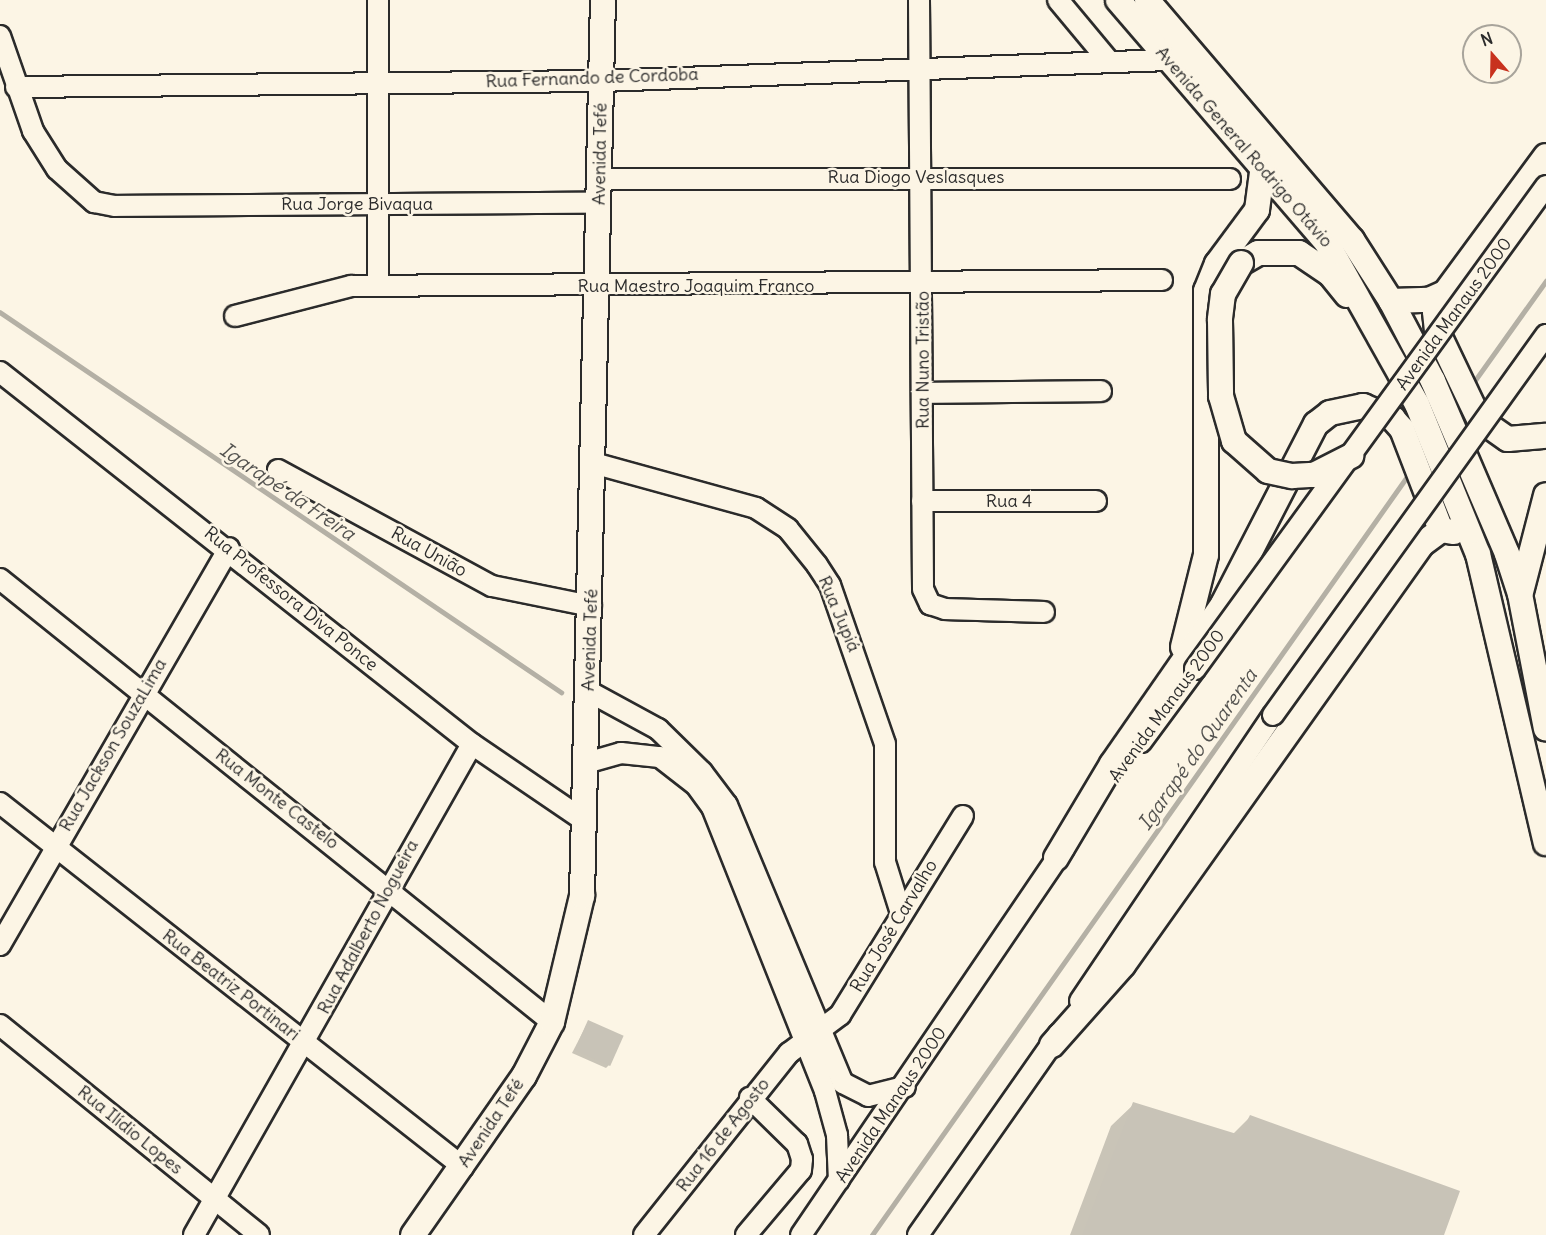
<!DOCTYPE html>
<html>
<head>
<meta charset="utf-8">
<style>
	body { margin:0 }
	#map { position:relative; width:1546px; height:1235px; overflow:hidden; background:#fcf5e5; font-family:Delius,sans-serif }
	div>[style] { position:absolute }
	.shadow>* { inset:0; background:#0003 }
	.stream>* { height:4.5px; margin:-2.25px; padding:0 2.25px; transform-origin:2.25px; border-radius:2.25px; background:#b4b0a5 }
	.building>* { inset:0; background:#c8c3b7; transform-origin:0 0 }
	.roads { filter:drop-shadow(2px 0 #2b2b2b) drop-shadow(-2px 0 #2b2b2b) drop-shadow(0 2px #2b2b2b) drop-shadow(0 -2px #2b2b2b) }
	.minor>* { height:20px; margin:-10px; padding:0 10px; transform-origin:10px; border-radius:10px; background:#fcf5e5 }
	.major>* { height:24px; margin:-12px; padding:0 12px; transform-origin:12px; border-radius:12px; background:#fcf5e5 }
	.bridges { filter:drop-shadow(2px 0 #2b2b2b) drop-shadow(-2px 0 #2b2b2b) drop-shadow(0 2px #2b2b2b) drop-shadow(0 -2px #2b2b2b) }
	.minor-bridge>* { height:20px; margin:-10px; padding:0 10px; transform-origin:10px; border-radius:10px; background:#fcf5e5 }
	.major-bridge>* { height:24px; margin:-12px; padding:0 12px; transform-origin:12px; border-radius:12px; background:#fcf5e5 }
	span { translate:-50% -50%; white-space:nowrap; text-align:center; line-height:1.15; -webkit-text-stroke:5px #fcf5e5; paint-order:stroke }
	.street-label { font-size:18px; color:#2b2b2b }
	.water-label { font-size:20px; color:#545350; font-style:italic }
	.north { position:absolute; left:1462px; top:24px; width:60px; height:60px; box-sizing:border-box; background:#fcf5e5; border:2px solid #a8a49b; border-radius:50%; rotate:340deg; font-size:16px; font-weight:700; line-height:24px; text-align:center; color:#2b2b2b }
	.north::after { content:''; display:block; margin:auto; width:21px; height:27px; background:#c8321e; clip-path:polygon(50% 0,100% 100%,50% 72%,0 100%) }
</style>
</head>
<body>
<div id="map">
	<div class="shadow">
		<div style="clip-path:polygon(588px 1022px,609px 1065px,606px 1068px,572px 1053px)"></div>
		<div style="clip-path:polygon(1134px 1104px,1233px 1134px,1250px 1117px,1443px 1235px,1070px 1235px,1111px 1126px)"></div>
	</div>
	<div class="stream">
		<div style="left:0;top:312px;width:678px;rotate:34.11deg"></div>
		<div style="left:1471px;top:386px;width:129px;rotate:-54.5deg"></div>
		<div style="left:872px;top:1235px;width:935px;rotate:-54.8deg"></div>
	</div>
	<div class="building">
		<div style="left:588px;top:1020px;width:39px;height:33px;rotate:24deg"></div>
		<div style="clip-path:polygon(1133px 1102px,1240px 1135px,1250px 1115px,1460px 1191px,1444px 1235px,1082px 1235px)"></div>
	</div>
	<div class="roads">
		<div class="minor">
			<div style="left:919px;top:0;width:589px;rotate:89.61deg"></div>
			<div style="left:923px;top:589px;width:17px;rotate:65deg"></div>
			<div style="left:930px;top:604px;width:16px;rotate:18deg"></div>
			<div style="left:945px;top:609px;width:99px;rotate:1.7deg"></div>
			<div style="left:1058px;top:0;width:78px;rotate:50.2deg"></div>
			<div style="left:0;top:36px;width:101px;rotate:70.8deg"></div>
			<div style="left:33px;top:131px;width:45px;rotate:57.7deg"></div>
			<div style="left:57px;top:169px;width:50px;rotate:41.7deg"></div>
			<div style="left:94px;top:202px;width:21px;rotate:11deg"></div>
			<div style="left:115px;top:206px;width:484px;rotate:-0.4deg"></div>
			<div style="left:16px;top:87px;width:585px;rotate:-0.59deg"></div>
			<div style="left:601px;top:81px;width:567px;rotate:-2.12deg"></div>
			<div style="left:601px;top:179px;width:629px"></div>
			<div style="left:378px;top:286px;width:286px;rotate:-90deg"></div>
			<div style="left:235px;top:316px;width:120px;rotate:-14.5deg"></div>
			<div style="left:351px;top:286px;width:811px;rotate:-0.42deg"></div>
			<div style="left:0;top:372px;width:601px;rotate:38.24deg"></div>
			<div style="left:472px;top:744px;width:137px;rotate:34.3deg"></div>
			<div style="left:923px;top:393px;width:178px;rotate:-0.6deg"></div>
			<div style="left:593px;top:463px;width:169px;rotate:15.4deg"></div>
			<div style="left:756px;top:508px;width:38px;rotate:33deg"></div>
			<div style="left:788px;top:529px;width:46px;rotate:51.1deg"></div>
			<div style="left:817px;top:565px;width:24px;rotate:57deg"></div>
			<div style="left:830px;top:585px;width:168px;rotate:70.9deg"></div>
			<div style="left:885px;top:744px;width:118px;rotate:90deg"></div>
			<div style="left:885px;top:862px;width:50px;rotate:72.6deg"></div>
			<div style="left:278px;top:470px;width:243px;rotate:28.5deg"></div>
			<div style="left:492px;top:586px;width:101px;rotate:11.4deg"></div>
			<div style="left:922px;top:501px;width:174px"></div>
			<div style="left:0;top:579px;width:708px;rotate:38.75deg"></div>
			<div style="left:588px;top:691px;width:80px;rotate:28.5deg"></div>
			<div style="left:658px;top:729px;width:62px;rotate:44.3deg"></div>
			<div style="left:702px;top:772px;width:41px;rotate:52.9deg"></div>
			<div style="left:727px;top:805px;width:301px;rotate:67.4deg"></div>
			<div style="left:843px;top:1083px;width:28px;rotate:27deg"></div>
			<div style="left:868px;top:1096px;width:38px;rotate:-14deg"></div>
			<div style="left:1141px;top:742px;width:91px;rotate:-53.5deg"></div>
			<div style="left:586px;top:763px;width:36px;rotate:-16deg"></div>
			<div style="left:621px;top:753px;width:39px;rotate:6deg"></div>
			<div style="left:660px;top:757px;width:46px;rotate:37.9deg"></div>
			<div style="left:696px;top:785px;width:27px;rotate:54deg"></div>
			<div style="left:712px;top:807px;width:306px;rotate:68.3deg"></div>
			<div style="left:825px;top:1091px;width:46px;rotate:74.7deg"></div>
			<div style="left:837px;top:1135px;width:45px;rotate:87.5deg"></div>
			<div style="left:0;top:803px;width:589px;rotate:38.17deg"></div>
			<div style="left:0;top:945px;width:458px;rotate:-60deg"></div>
			<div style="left:1080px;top:1001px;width:345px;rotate:-56deg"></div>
			<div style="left:0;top:1025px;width:333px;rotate:39deg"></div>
			<div style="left:194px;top:1235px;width:564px;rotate:-60.48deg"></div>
			<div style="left:644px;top:1235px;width:233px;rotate:-51.5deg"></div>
			<div style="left:789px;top:1053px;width:64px;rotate:-36.7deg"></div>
			<div style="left:840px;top:1015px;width:234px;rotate:-58.3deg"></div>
			<div style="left:746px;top:1235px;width:85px;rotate:-49.8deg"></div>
			<div style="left:801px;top:1170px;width:11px;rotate:-85deg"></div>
			<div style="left:802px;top:1159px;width:16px;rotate:-108deg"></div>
			<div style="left:797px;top:1144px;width:66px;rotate:-135.6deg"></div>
			<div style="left:801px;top:1235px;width:468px;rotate:-55.8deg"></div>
			<div style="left:918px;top:1235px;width:246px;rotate:-55deg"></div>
		</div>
		<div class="major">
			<div style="left:1118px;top:0;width:321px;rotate:49.3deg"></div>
			<div style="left:1327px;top:243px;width:184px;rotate:60.8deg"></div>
			<div style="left:1417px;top:404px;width:162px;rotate:67.9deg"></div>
			<div style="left:1478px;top:554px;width:297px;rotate:76.8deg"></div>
			<div style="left:1147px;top:0;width:316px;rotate:49.5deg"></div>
			<div style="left:1352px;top:240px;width:72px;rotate:57.4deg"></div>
			<div style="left:1391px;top:301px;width:90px;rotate:62.3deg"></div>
			<div style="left:1433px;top:381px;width:188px;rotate:66.8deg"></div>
			<div style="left:1507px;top:554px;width:42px;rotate:72deg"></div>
			<div style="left:1520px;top:594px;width:137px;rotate:79.1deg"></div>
			<div style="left:1241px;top:263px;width:20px;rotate:-30deg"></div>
			<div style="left:1258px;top:253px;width:41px"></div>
			<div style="left:1299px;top:253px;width:37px;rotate:34deg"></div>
			<div style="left:1330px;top:274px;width:27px;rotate:51deg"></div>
			<div style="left:1445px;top:293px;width:21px;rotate:118deg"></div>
			<div style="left:1435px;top:312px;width:19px;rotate:84deg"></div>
			<div style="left:1437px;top:331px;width:98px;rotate:64.5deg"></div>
			<div style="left:1479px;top:419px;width:35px;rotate:35deg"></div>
			<div style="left:1508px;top:439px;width:38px;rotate:-5deg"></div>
			<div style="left:1391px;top:301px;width:38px;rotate:-2deg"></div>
			<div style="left:1429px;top:300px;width:17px;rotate:-24deg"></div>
			<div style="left:1445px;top:293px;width:170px;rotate:-53.6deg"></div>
			<div style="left:1521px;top:592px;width:100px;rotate:-75.5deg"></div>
			<div style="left:1183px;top:647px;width:95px;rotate:-76deg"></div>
			<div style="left:1206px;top:555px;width:264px;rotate:-90deg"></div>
			<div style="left:1206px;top:291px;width:29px;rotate:-68deg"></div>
			<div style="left:1217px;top:264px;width:67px;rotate:-53.5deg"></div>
			<div style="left:1257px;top:210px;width:45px;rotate:-82.4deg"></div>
			<div style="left:1056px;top:858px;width:109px;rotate:-59.2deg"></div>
			<div style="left:1112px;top:764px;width:195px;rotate:-55.2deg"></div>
			<div style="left:1223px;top:604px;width:203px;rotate:-62.7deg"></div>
			<div style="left:1316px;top:424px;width:18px;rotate:-38deg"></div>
			<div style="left:1330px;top:413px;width:34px;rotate:-12deg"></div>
			<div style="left:1363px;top:406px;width:33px;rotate:23deg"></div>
			<div style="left:1393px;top:419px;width:13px;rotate:48deg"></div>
			<div style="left:1402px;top:429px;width:108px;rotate:68.9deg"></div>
			<div style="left:1052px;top:1045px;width:107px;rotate:-48.4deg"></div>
			<div style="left:1123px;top:965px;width:516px;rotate:-54.62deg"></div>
			<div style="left:1422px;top:544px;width:24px;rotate:-36deg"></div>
			<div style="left:1441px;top:530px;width:13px;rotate:9deg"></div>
			<div style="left:413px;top:1235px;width:194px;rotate:-55.1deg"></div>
			<div style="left:524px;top:1076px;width:61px;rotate:-62.6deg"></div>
			<div style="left:552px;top:1022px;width:130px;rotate:-76.6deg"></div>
			<div style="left:582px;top:896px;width:896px;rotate:-88.66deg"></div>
		</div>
	</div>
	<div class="bridges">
		<div class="minor-bridge">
			<div style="left:1195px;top:669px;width:597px;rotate:-53.99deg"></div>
			<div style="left:1273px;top:715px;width:468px;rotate:-54.3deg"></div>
		</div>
		<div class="major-bridge">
			<div style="left:1241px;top:263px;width:36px;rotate:120deg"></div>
			<div style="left:1223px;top:294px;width:26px;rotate:97deg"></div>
			<div style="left:1220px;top:320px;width:76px;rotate:89.2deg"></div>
			<div style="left:1221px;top:396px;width:47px;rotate:73.9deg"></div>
			<div style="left:1234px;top:441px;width:45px;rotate:41.4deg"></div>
			<div style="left:1268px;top:471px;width:25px;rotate:12deg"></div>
			<div style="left:1292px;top:476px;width:22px;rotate:-3deg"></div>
			<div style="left:1314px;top:475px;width:42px;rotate:-27.2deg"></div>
		</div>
	</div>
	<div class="street-label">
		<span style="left:592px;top:78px;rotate:-2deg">Rua Fernando de Cordoba</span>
		<span style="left:1244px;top:147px;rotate:49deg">Avenida General Rodrigo Otávio</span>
		<span style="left:600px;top:154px;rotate:-89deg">Avenida Tefé</span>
		<span style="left:916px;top:177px">Rua Diogo Veslasques</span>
		<span style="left:357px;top:204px">Rua Jorge Bivaqua</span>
		<span style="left:696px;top:286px">Rua Maestro Joaquim Franco</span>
		<span style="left:1454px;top:314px;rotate:-54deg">Avenida Manaus 2000</span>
		<span style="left:923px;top:360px;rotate:-90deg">Rua Nuno Tristão</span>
		<span style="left:1009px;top:501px">Rua 4</span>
		<span style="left:429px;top:552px;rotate:29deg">Rua União</span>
		<span style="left:291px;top:599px;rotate:39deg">Rua Professora Diva Ponce</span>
		<span style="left:839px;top:614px;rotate:67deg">Rua Jupiá</span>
		<span style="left:590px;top:640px;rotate:-88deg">Avenida Tefé</span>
		<span style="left:1167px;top:706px;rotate:-54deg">Avenida Manaus 2000</span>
		<span style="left:113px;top:745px;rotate:-60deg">Rua Jackson SouzaLima</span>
		<span style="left:277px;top:799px;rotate:38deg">Rua Monte Castelo</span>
		<span style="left:894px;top:926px;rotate:-59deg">Rua José Carvalho</span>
		<span style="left:368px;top:927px;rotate:-62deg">Rua Adalberto Nogueira</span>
		<span style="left:231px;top:985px;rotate:38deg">Rua Beatriz Portinari</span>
		<span style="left:891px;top:1105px;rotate:-56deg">Avenida Manaus 2000</span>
		<span style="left:491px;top:1123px;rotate:-56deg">Avenida Tefé</span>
		<span style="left:130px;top:1130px;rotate:39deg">Rua Ilídio Lopes</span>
		<span style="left:723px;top:1135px;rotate:-52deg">Rua 16 de Agosto</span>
	</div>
	<div class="water-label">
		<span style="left:288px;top:491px;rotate:34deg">Igarapé da Freira</span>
		<span style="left:1197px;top:749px;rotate:-55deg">Igarapé do Quarenta</span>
	</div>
	<div class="north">N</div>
</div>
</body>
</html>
